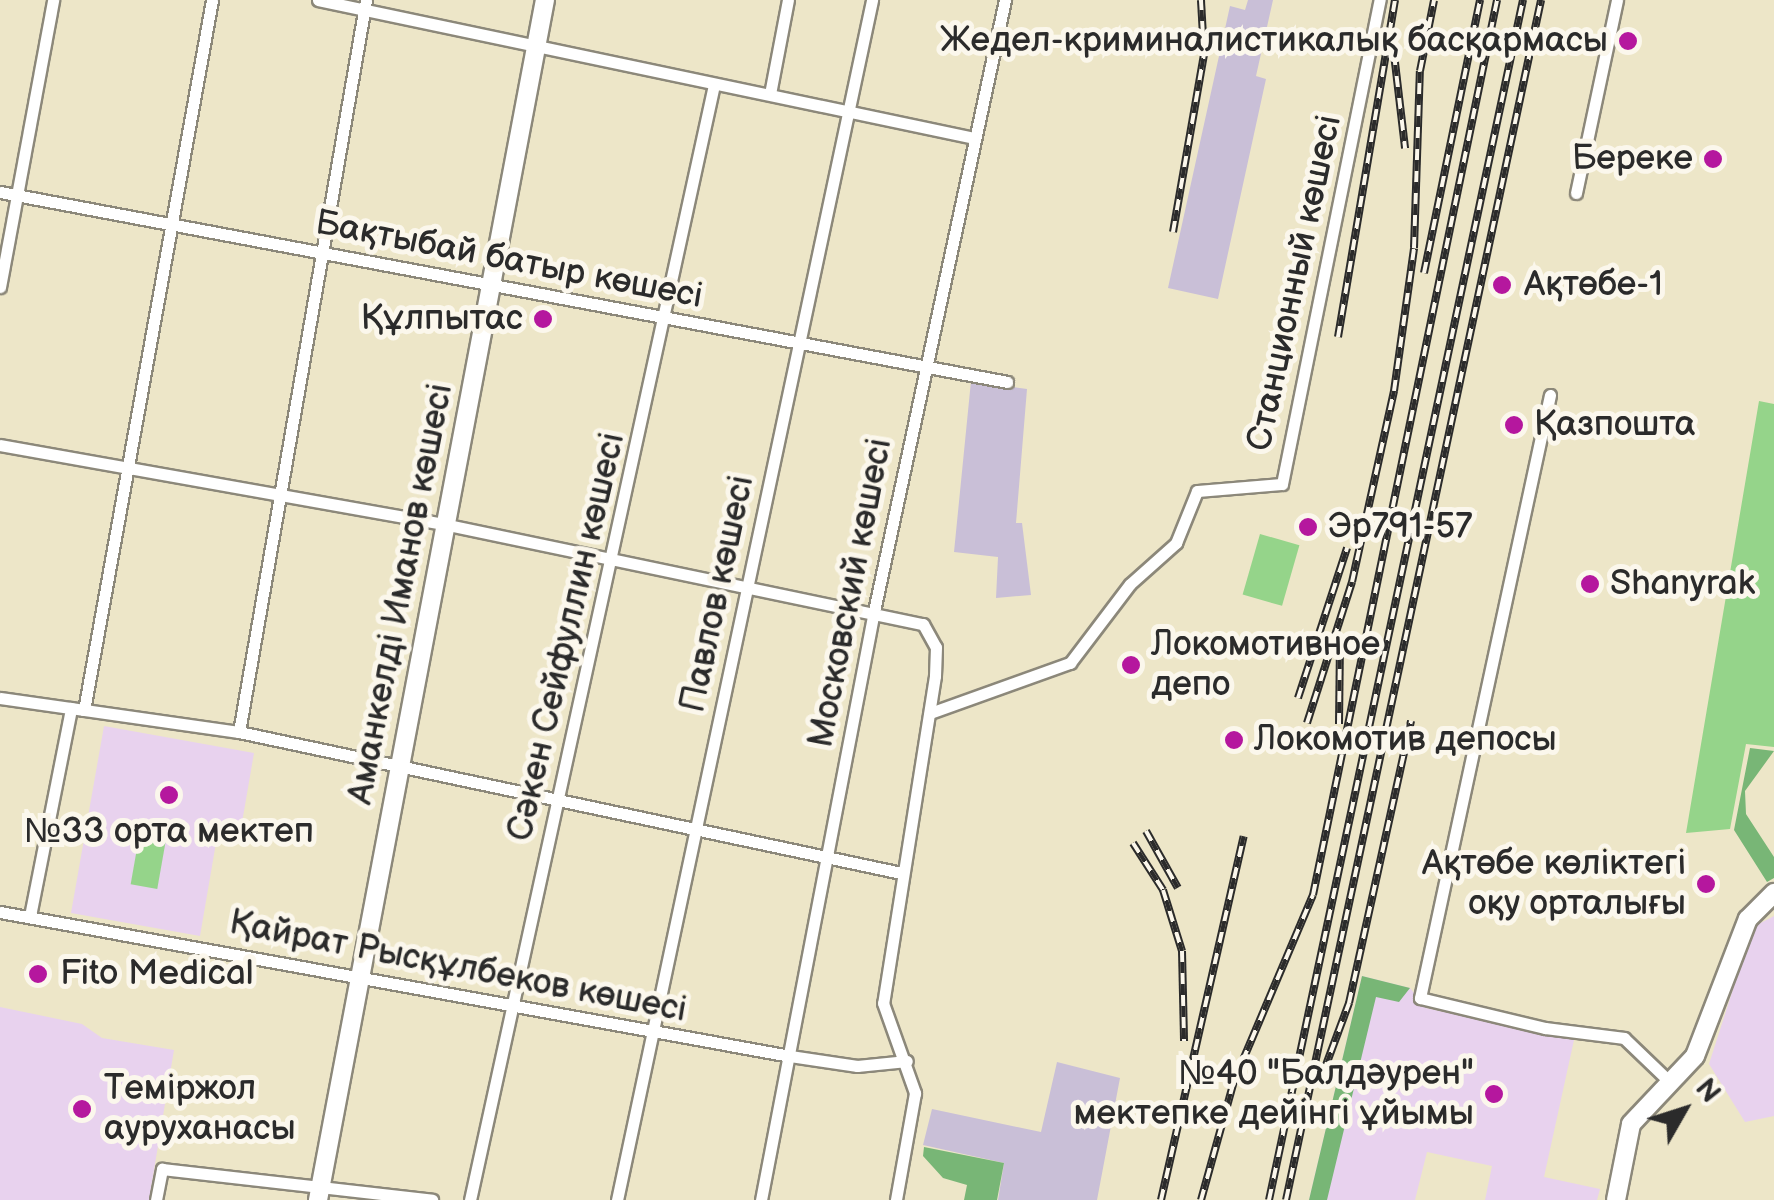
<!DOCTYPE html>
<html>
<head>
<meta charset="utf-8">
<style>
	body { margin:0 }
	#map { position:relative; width:1774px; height:1200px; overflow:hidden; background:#ede6c8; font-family:"Balsamiq Sans",sans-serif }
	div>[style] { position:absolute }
	.built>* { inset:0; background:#e8d2ee }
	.industrial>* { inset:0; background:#c9bfd7 }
	.green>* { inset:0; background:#95d48a; transform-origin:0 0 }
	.forest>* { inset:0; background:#78b676 }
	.roads { filter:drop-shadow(2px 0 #8c887a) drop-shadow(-2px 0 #8c887a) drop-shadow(0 2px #8c887a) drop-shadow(0 -2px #8c887a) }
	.street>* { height:11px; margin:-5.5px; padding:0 5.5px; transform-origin:5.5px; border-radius:5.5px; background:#fff }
	.secondary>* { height:18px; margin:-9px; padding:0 9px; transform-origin:9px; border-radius:9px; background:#fff }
	.rail>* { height:8px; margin-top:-4px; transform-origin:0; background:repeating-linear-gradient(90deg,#fbf7ec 0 11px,#2b2b2b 0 22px); box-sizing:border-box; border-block:2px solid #2b2b2b }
	.dots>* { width:28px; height:28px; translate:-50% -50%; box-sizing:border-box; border:5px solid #fbf7ec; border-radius:50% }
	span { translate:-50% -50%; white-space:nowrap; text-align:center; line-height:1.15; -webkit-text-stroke:10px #fbf7ec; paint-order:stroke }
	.poi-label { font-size:35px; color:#2b2b2b }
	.right { translate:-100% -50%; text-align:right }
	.left { translate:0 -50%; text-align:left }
	.street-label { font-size:35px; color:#2b2b2b }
	.north { position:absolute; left:1634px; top:1060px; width:100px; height:100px; -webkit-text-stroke:8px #fbf7ec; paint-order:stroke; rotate:51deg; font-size:28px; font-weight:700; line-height:40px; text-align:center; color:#2b2b2b }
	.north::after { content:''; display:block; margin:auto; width:35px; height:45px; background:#2b2b2b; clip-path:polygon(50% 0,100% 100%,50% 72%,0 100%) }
</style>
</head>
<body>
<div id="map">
	<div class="built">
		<div style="clip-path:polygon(104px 726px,254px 753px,239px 840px,217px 837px,200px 936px,71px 913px)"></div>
		<div style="clip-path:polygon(1774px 916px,1774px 1116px,1745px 1122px,1709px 1064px,1753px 927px)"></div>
		<div style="clip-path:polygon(1362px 976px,1410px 988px,1426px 1008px,1574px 1040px,1544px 1177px,1600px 1189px,1597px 1200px,1485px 1200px,1492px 1166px,1427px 1152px,1415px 1200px,1309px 1200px)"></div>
		<div style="clip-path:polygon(0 1007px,82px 1024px,102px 1038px,174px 1050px,149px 1200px,0 1200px)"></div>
	</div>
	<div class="industrial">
		<div style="clip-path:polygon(1248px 0,1273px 0,1256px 76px,1266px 79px,1218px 299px,1168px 288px,1230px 6px,1245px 10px)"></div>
		<div style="clip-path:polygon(971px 381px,1027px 389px,1016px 523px,1022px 523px,1031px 595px,996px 598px,998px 557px,954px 552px)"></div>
		<div style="clip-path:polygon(1057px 1062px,1120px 1078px,1097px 1200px,998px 1200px,1004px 1163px,923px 1145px,932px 1109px,1041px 1132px)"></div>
	</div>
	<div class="green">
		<div style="clip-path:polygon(1759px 401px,1774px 404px,1774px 747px,1746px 744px,1730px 829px,1686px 833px)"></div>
		<div style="left:1260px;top:534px;width:41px;height:63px;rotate:16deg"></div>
		<div style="left:139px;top:837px;width:27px;height:48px;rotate:10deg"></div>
	</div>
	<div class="forest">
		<div style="clip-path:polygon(1750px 748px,1774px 751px,1745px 791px,1746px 814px,1774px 857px,1774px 878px,1767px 882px,1734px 830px)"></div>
		<div style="clip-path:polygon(1362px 976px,1410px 988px,1399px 1002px,1376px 997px,1327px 1200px,1309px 1200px)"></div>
		<div style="clip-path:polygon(924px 1147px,1004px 1163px,997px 1200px,964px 1200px,967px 1185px,943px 1178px,923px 1156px)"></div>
	</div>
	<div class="roads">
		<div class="street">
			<div style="left:318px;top:0;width:670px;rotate:11.88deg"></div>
			<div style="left:770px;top:94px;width:96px;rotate:-79.2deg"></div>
			<div style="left:0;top:192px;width:1025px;rotate:10.68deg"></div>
			<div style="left:1576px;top:193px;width:197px;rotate:-78deg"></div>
			<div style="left:0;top:287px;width:292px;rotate:-79.5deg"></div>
			<div style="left:1550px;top:395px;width:617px;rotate:102.17deg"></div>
			<div style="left:1420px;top:998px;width:129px;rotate:13.5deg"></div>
			<div style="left:1545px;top:1028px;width:80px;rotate:7.2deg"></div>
			<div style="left:1624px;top:1038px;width:65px;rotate:43.8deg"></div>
			<div style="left:0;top:445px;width:455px;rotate:10.1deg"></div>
			<div style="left:448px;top:525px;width:485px;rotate:11.8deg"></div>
			<div style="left:923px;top:624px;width:26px;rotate:61deg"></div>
			<div style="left:936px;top:647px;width:29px;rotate:92deg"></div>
			<div style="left:935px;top:676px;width:331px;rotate:99deg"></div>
			<div style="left:883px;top:1003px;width:96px;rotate:70.4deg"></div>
			<div style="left:915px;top:1093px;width:109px;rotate:100.1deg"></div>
			<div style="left:0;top:698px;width:241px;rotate:8.1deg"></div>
			<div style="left:239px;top:732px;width:677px;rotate:12.02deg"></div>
			<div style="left:84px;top:710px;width:721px;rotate:-79.78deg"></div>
			<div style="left:930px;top:713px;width:149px;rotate:-19.7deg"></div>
			<div style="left:1070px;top:663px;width:99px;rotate:-52.8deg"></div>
			<div style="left:1130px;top:584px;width:62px;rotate:-41.7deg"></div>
			<div style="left:1176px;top:543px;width:56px;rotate:-68deg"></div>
			<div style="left:1197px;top:491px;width:85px;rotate:-4.7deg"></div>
			<div style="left:1282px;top:484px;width:494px;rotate:-78.6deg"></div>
			<div style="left:239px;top:732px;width:743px;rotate:-80.16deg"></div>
			<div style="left:0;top:912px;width:803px;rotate:10.33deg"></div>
			<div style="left:790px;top:1056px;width:68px;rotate:8.5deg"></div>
			<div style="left:857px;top:1066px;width:50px;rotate:-5.7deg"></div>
			<div style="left:30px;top:916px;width:212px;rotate:-78.8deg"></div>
			<div style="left:156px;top:1200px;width:32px;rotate:-79deg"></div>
			<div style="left:162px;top:1169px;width:272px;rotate:6.5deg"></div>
			<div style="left:470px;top:1200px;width:1141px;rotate:-77.66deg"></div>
			<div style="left:617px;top:1200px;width:1227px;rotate:-78deg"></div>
			<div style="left:761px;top:1200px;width:600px;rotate:-79.14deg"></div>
			<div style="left:874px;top:611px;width:625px;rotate:-77.9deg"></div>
		</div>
		<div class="secondary">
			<div style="left:318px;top:1200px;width:1221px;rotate:-79.29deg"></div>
			<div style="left:1616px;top:1200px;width:77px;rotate:-78.8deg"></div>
			<div style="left:1631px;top:1124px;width:93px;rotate:-46.7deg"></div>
			<div style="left:1695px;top:1056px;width:147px;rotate:-68.9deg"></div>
			<div style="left:1748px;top:919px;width:37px;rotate:-45deg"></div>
		</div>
	</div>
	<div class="rail">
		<div style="left:1394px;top:54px;width:95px;rotate:83.3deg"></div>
		<div style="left:1173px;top:232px;width:181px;rotate:-80.1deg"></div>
		<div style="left:1204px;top:54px;width:54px;rotate:-93.2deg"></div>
		<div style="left:1424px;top:273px;width:279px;rotate:-78.4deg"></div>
		<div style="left:1338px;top:337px;width:342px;rotate:-80.4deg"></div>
		<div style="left:1298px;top:698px;width:158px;rotate:-71.9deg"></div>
		<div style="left:1307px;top:723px;width:148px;rotate:-72.3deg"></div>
		<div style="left:1352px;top:582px;width:196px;rotate:-77.6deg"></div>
		<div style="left:1394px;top:391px;width:144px;rotate:-82deg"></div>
		<div style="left:1414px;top:248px;width:177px;rotate:-88.1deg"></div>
		<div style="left:1420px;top:71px;width:72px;rotate:-78.8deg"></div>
		<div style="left:1339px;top:724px;width:80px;rotate:-89.3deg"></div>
		<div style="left:1146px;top:831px;width:65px;rotate:60.7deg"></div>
		<div style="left:1133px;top:843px;width:56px;rotate:57.4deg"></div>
		<div style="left:1163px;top:890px;width:64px;rotate:72.7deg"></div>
		<div style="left:1182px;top:951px;width:90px;rotate:88.7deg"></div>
		<div style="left:1323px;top:1073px;width:75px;rotate:-69.6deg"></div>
		<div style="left:1349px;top:1003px;width:289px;rotate:-77.6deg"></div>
		<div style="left:1161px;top:1200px;width:373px;rotate:-77.2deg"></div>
		<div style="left:1201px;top:1200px;width:123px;rotate:-74.5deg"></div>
		<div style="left:1234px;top:1081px;width:202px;rotate:-67deg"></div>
		<div style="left:1313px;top:895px;width:914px;rotate:-78.38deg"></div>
		<div style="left:1269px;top:1200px;width:1227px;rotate:-78.05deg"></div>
		<div style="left:1286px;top:1200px;width:1227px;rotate:-78deg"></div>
	</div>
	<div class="dots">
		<div style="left:1628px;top:41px;background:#b5179e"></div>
		<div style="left:1713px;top:159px;background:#b5179e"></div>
		<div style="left:1502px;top:285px;background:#b5179e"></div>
		<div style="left:543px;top:319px;background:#b5179e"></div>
		<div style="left:1514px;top:425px;background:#b5179e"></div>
		<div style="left:1308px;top:527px;background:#b5179e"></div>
		<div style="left:1590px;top:584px;background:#b5179e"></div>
		<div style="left:1131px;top:665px;background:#b5179e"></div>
		<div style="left:1234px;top:740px;background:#b5179e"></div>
		<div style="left:169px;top:795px;background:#b5179e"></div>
		<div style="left:1706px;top:884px;background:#b5179e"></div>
		<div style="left:38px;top:974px;background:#b5179e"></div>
		<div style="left:1494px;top:1094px;background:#b5179e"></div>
		<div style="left:82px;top:1109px;background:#b5179e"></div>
	</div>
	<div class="poi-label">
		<span class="right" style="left:1608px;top:41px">Жедел-криминалистикалық басқармасы</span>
		<span class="right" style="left:1693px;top:159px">Береке</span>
		<span class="left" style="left:1524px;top:285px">Ақтөбе-1</span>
		<span class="right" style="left:523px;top:319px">Құлпытас</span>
		<span class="left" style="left:1534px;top:425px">Қазпошта</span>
		<span class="left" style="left:1328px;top:527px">Эр791-57</span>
		<span class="left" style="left:1610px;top:584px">Shanyrak</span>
		<span class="left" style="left:1151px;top:665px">Локомотивное<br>депо</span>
		<span class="left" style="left:1254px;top:740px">Локомотив депосы</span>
		<span style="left:169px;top:832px">№33 орта мектеп</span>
		<span class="right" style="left:1686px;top:884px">Ақтөбе көліктегі<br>оқу орталығы</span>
		<span class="left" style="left:60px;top:974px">Fito Medical</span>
		<span class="right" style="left:1474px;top:1094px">№40 "Балдәурен"<br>мектепке дейінгі ұйымы</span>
		<span class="left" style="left:104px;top:1109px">Теміржол<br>ауруханасы</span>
	</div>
	<div class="street-label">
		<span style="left:509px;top:260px;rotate:11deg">Бақтыбай батыр көшесі</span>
		<span style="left:1295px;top:283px;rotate:-78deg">Станционный көшесі</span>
		<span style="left:851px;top:593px;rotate:-79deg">Московский көшесі</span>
		<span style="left:401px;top:594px;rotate:-79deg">Аманкелді Иманов көшесі</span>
		<span style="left:718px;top:594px;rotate:-78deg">Павлов көшесі</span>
		<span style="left:567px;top:637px;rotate:-77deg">Сәкен Сейфуллин көшесі</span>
		<span style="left:458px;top:967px;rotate:11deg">Қайрат Рысқұлбеков көшесі</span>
	</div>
	<div class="north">N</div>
</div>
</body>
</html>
